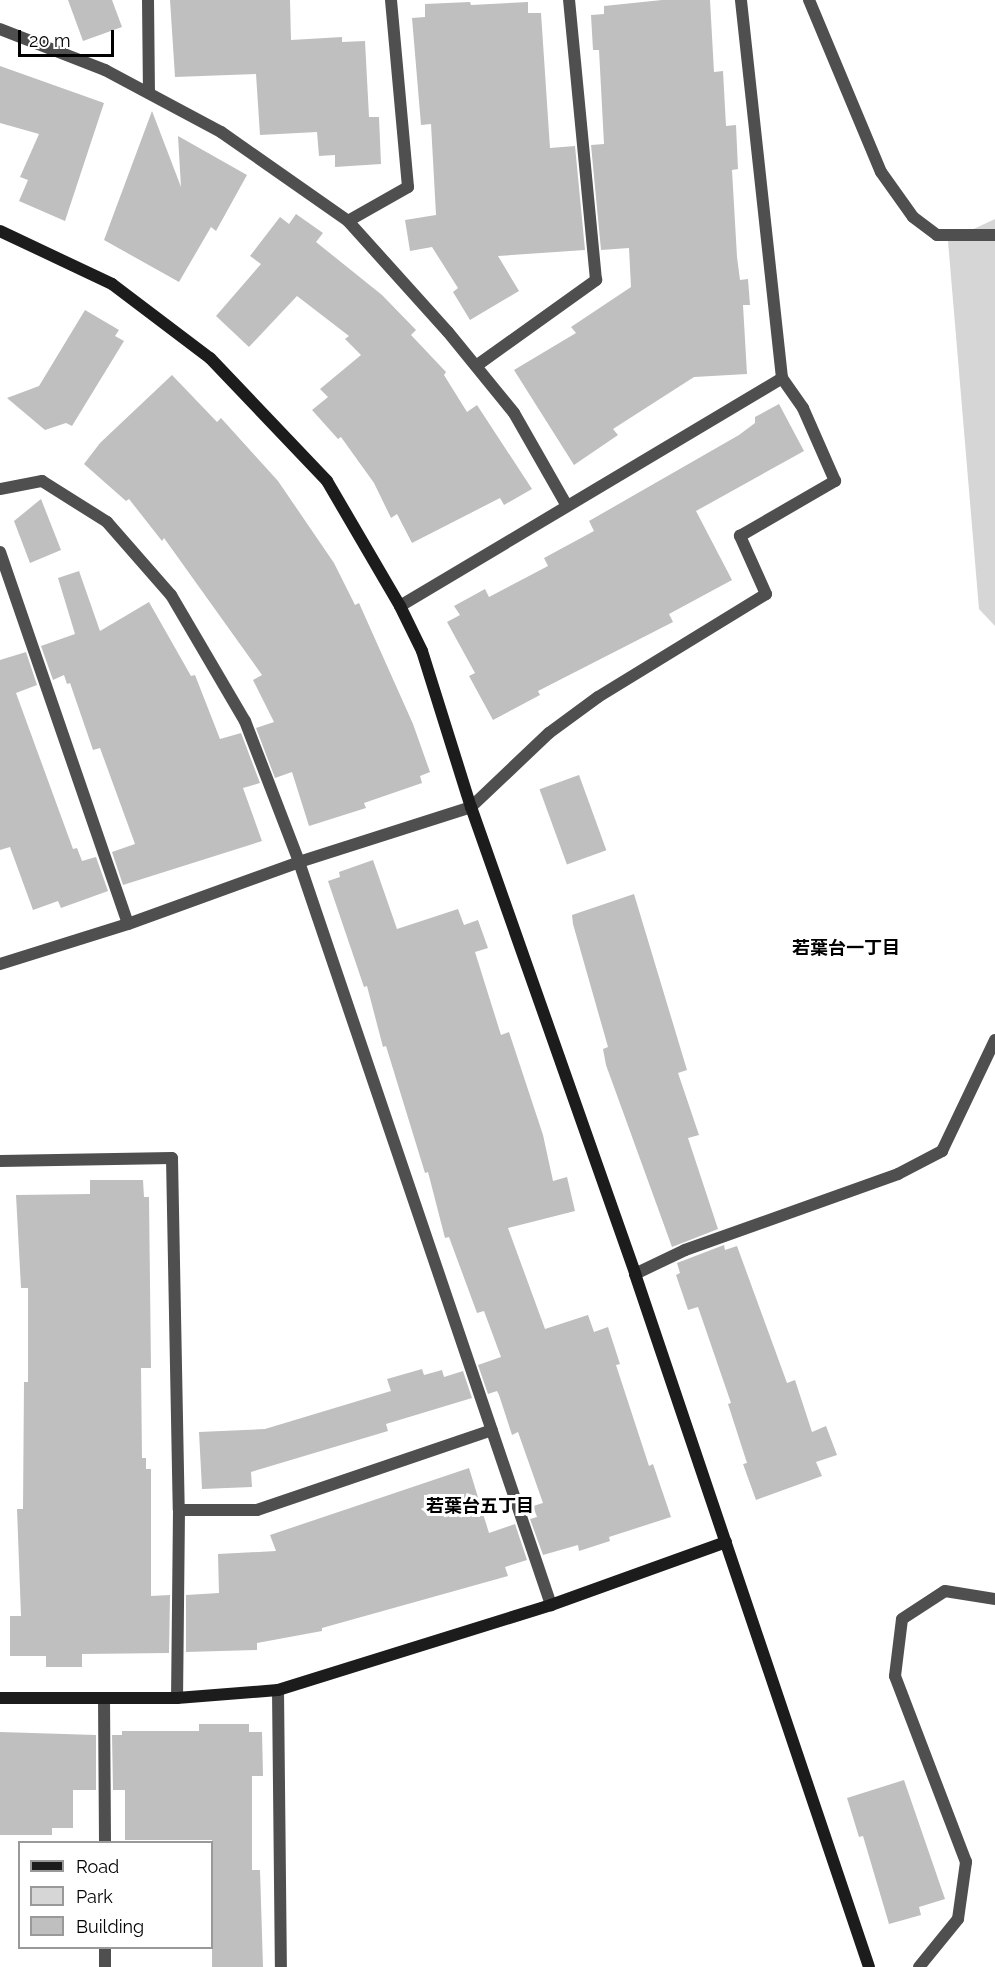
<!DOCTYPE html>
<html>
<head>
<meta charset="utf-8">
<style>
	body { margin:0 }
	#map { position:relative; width:995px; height:1967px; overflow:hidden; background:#fff; font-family:Raleway,"Noto Sans JP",sans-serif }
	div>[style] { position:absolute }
	.green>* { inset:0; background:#d6d6d6 }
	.building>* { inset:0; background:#bfbfbf; transform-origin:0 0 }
	.street>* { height:12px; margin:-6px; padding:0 6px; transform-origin:6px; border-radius:6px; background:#4f4f4f }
	.secondary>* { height:12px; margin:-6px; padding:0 6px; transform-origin:6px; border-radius:6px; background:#1c1c1c }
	span { translate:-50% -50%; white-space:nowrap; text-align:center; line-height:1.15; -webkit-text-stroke:6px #fff; paint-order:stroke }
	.neighbourhood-label { font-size:18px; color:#000; font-weight:700 }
	.legend { position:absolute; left:18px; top:1841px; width:195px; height:108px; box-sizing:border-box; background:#fff; border:2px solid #999; margin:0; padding:8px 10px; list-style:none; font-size:18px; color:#000 }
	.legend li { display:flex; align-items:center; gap:12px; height:30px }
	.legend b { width:30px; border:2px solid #999 }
	.scale { position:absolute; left:18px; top:30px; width:96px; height:27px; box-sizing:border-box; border:3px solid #000; border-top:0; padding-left:8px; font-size:18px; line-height:21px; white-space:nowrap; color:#000; -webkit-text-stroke:4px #fff; paint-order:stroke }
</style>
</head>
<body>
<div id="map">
	<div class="green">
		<div style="clip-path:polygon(995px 219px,995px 626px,979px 609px,948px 241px)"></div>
	</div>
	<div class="building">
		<div style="clip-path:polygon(68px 0,112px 0,122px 27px,83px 41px)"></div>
		<div style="clip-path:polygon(170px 0,290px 0,291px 40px,342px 37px,342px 42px,365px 41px,369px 117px,379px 117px,381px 164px,335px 167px,335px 155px,319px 156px,317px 132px,260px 135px,256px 74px,175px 77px)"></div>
		<div style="clip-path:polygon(662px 0,710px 0,714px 72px,723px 71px,726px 126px,736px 125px,738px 169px,732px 170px,737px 257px,740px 280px,748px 279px,750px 305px,743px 305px,747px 374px,694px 377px,613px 429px,618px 435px,574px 465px,514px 370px,576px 333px,571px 327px,631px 287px,629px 248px,601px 250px,591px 145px,604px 144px,599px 50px,593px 50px,591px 15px,604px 14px,604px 6px)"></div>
		<div style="clip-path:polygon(470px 2px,471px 5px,528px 2px,528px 13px,541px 13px,550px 148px,575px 146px,585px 250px,498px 256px,519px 291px,470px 320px,453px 292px,458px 288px,432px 247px,410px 251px,405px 220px,436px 215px,431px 124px,421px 125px,412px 18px,425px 17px,425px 4px)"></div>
		<div style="clip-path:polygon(0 66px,104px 103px,65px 221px,19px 201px,28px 180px,20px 177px,39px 134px,0 123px)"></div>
		<div style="clip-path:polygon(152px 111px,181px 187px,178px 136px,247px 175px,216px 231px,211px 227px,179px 282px,104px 240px)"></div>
		<div style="clip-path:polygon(296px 214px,323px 233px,316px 242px,382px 295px,416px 330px,411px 335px,446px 372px,444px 375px,467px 412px,477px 405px,532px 489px,504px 505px,500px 498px,412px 543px,397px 514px,391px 518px,374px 483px,341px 437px,338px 439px,312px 410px,328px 397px,320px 389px,361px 355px,345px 339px,349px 336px,297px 296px,249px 347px,216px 316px,261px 264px,250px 256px,280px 217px,289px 224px)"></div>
		<div style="clip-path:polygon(85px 310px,119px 330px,115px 336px,124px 341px,72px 426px,66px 423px,45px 430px,7px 398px,39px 386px)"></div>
		<div style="clip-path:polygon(172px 375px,217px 422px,221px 418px,278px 481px,334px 563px,355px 605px,359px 603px,413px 724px,430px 772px,420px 776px,422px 783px,364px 803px,366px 808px,309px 826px,292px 772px,275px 778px,256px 728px,274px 722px,253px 680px,262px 675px,164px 538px,162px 541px,129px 499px,126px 501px,84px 464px,100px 443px)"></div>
		<div style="clip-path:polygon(779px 404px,804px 451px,696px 511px,732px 580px,669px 614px,673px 622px,538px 691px,540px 695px,493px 720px,469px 676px,475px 673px,447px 622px,460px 615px,454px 606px,485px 589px,489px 597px,548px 566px,544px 558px,594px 531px,589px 521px,739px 435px,755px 423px,755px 417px)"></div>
		<div style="clip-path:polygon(41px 499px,61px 550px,30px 563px,14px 521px)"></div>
		<div style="clip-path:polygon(79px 571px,100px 631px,149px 602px,191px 676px,195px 675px,220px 739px,241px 733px,260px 783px,243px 788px,262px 841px,123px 885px,112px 852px,135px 844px,100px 748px,93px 750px,70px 683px,67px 684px,64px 675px,53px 680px,41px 646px,75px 634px,58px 578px)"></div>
		<div style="clip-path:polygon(26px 652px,37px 685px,16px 693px,73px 849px,77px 848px,82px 861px,96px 857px,108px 891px,61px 908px,58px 901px,33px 910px,10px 847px,0 850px,0 660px)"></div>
		<div style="left:579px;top:775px;width:80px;height:42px;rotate:70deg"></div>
		<div style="clip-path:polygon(373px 860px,397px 929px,458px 909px,464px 925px,478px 920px,488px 948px,475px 952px,501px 1035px,509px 1032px,543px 1135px,553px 1181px,567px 1177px,575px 1211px,508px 1228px,545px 1329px,588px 1315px,594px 1332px,608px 1327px,620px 1364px,616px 1365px,649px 1466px,653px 1464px,671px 1517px,609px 1537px,610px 1541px,579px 1551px,578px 1545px,543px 1555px,530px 1519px,537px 1517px,533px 1506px,543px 1503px,518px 1432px,512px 1435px,499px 1395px,497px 1391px,488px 1394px,478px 1365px,501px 1357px,484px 1311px,477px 1313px,449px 1237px,445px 1238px,428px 1172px,425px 1173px,386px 1046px,383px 1047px,367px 986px,364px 987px,328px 881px,340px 877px,339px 872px)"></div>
		<div style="clip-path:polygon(634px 894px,687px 1070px,678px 1073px,699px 1135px,688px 1138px,718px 1229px,672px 1247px,606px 1065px,603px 1049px,608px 1047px,573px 924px,572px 915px)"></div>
		<div style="clip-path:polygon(90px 1180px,143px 1180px,144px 1197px,149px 1197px,151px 1368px,141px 1368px,142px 1458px,146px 1458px,146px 1469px,151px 1469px,151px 1596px,170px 1595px,169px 1653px,82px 1654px,82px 1667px,46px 1667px,46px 1656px,10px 1656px,10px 1616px,21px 1616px,17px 1509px,23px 1509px,24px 1382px,28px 1382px,28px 1288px,21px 1288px,16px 1195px,90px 1194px)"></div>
		<div style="clip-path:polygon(724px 1245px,725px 1250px,737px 1246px,787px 1383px,795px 1380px,812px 1432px,826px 1426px,837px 1455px,816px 1462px,822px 1476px,756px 1500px,743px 1464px,747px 1463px,728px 1404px,731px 1403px,698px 1307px,688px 1310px,676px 1275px,680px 1273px,677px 1263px)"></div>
		<div style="clip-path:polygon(422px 1369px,424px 1375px,442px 1370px,444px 1377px,463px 1371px,472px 1398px,386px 1424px,388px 1431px,251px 1472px,252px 1487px,202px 1489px,199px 1432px,265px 1429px,391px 1391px,387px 1379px)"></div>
		<div style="clip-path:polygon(469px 1468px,489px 1533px,515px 1524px,527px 1560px,505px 1567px,508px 1576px,322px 1628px,322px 1631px,257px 1643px,257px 1650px,186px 1652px,186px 1595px,219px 1593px,218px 1554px,276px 1551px,270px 1535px)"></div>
		<div style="clip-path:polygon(199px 1724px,249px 1724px,249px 1732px,262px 1732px,263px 1776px,252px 1776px,252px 1870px,260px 1870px,263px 1967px,212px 1967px,212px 1840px,125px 1840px,125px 1790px,113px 1790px,112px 1735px,122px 1735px,122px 1731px,199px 1731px)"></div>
		<div style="clip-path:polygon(0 1732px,96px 1735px,96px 1790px,73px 1790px,73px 1828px,52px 1828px,52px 1835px,0 1835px)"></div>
		<div style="clip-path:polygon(904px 1780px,945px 1899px,919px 1907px,921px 1915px,889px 1924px,863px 1836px,859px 1837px,847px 1798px)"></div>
	</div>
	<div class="street">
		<div style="left:148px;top:0;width:93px;rotate:89.4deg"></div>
		<div style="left:809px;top:0;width:186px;rotate:67.3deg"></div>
		<div style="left:881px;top:172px;width:55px;rotate:54.6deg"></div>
		<div style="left:913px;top:217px;width:30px;rotate:37deg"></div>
		<div style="left:937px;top:235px;width:58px"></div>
		<div style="left:0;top:29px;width:113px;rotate:21.3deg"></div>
		<div style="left:105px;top:70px;width:132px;rotate:28.1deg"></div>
		<div style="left:221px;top:132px;width:155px;rotate:35deg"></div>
		<div style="left:348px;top:221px;width:149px;rotate:48deg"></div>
		<div style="left:448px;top:332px;width:104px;rotate:50.8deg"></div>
		<div style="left:514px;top:413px;width:105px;rotate:60.3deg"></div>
		<div style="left:348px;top:221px;width:69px;rotate:-29.5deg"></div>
		<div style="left:408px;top:187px;width:188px;rotate:-95.2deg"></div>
		<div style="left:476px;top:366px;width:148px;rotate:-35.6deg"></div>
		<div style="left:596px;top:280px;width:281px;rotate:-95.5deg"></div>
		<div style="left:0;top:489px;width:43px;rotate:-10.8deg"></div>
		<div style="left:42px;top:481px;width:77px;rotate:32.2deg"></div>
		<div style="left:107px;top:522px;width:97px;rotate:48.8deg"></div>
		<div style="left:171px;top:595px;width:146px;rotate:59.6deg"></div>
		<div style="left:245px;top:721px;width:151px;rotate:69deg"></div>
		<div style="left:299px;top:862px;width:785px;rotate:71.26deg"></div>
		<div style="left:0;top:552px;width:393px;rotate:71deg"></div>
		<div style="left:400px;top:606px;width:445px;rotate:-30.8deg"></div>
		<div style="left:0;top:964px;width:134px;rotate:-17.4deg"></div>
		<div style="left:128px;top:924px;width:182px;rotate:-19.9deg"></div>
		<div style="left:299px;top:862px;width:181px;rotate:-17.7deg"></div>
		<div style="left:471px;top:807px;width:108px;rotate:-43.5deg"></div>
		<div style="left:549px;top:733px;width:61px;rotate:-36.3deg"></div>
		<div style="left:598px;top:697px;width:197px;rotate:-31.5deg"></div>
		<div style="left:766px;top:594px;width:64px;rotate:-114.1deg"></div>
		<div style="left:740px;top:536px;width:110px;rotate:-30.1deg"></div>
		<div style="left:835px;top:481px;width:80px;rotate:-113.7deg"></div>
		<div style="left:803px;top:408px;width:37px;rotate:-125deg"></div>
		<div style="left:782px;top:378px;width:380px;rotate:-96.2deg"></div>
		<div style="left:0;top:1161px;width:172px;rotate:-1deg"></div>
		<div style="left:172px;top:1158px;width:352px;rotate:88.9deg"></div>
		<div style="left:179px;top:1510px;width:188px;rotate:90.6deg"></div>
		<div style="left:635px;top:1274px;width:55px;rotate:-25.6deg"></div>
		<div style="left:685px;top:1250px;width:226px;rotate:-19.6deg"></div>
		<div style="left:898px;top:1174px;width:50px;rotate:-27.6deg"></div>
		<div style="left:942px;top:1151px;width:123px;rotate:-64.5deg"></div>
		<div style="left:179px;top:1510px;width:78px"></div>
		<div style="left:257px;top:1510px;width:248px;rotate:-18.8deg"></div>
		<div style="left:278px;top:1690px;width:277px;rotate:89.4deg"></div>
		<div style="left:104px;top:1698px;width:144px;rotate:89.6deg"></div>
		<div style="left:105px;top:1948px;width:19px;rotate:90deg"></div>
		<div style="left:919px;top:1967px;width:62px;rotate:-50.9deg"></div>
		<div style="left:958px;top:1919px;width:58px;rotate:-82deg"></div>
		<div style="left:966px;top:1862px;width:199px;rotate:-110.9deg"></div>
		<div style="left:895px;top:1676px;width:57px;rotate:-83deg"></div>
		<div style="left:902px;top:1619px;width:51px;rotate:-33.1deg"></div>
		<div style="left:945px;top:1591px;width:51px;rotate:9.1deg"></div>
	</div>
	<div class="secondary">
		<div style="left:0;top:231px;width:124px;rotate:25.3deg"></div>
		<div style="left:112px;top:284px;width:123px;rotate:37.1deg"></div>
		<div style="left:210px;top:358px;width:170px;rotate:46.4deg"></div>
		<div style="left:327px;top:481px;width:145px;rotate:59.7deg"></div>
		<div style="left:400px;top:606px;width:50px;rotate:63.9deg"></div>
		<div style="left:422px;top:651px;width:164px;rotate:72.6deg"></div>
		<div style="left:471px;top:807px;width:495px;rotate:70.6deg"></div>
		<div style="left:635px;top:1274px;width:731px;rotate:71.34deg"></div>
		<div style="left:0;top:1698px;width:177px"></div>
		<div style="left:177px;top:1698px;width:101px;rotate:-4.5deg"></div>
		<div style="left:278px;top:1690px;width:286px;rotate:-17.3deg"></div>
		<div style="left:551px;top:1605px;width:186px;rotate:-19.8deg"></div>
	</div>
	<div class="neighbourhood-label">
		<span style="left:846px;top:948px">若葉台一丁目</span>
		<span style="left:480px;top:1506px">若葉台五丁目</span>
	</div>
	<ul class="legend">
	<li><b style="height:8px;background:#1c1c1c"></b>Road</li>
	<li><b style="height:16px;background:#d6d6d6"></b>Park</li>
	<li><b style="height:16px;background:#bfbfbf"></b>Building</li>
	</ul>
	<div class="scale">20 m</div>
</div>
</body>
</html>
